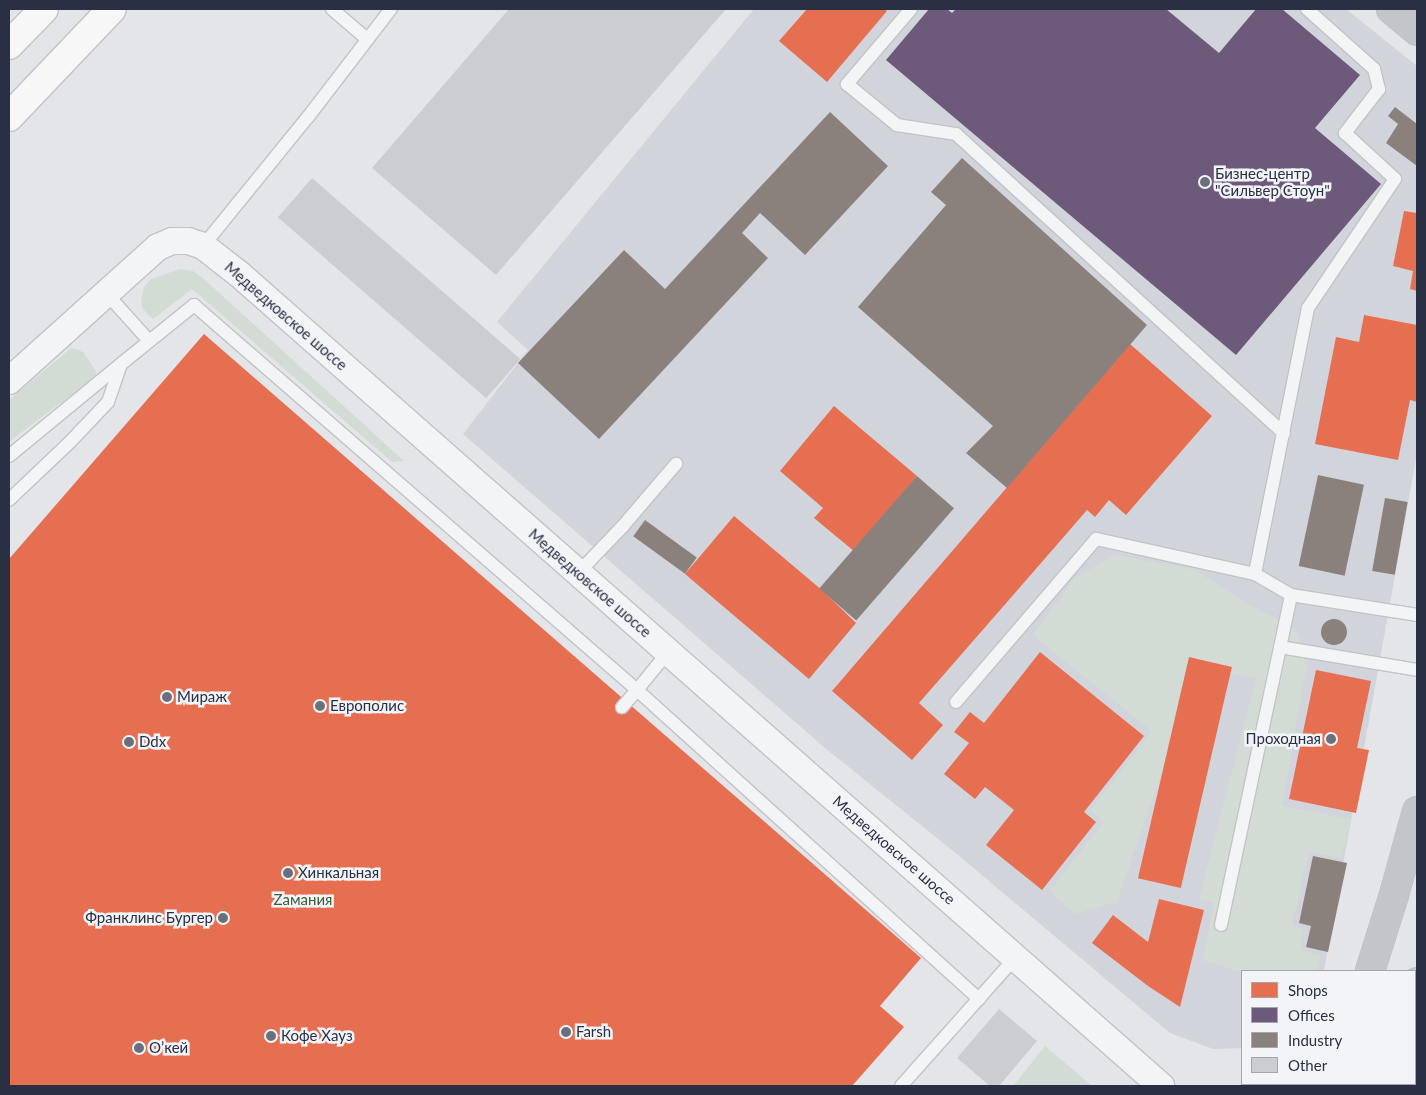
<!DOCTYPE html>
<html>
<head>
<meta charset="utf-8">
<style>
	body { margin:0 }
	#map { position:relative; width:1426px; height:1095px; overflow:hidden; background:#e4e5e9; font-family:Lato,sans-serif }
	div>[style] { position:absolute }
	.built>* { inset:0; background:#d2d4dc }
	.green>* { inset:0; background:#d3dcd4 }
	.shops>* { inset:0; background:#e76f51; transform-origin:0 0 }
	.offices>* { inset:0; background:#6d597a }
	.industry>* { inset:0; background:#8a817c; transform-origin:0 0 }
	.round { border-radius:50% }
	.building>* { inset:0; background:#cccdd1; transform-origin:0 0 }
	.roads { filter:drop-shadow(1px 0 #c2c3c7) drop-shadow(-1px 0 #c2c3c7) drop-shadow(0 1px #c2c3c7) drop-shadow(0 -1px #c2c3c7) }
	.service>* { height:12px; margin:-6px; padding:0 6px; transform-origin:6px; border-radius:6px; background:#f3f4f6 }
	.minor>* { height:26px; margin:-13px; padding:0 13px; transform-origin:13px; border-radius:13px; background:#f3f4f6 }
	.secondary>* { height:28px; margin:-14px; padding:0 14px; transform-origin:14px; border-radius:14px; background:#c4c5ca }
	.primary>* { height:28px; margin:-14px; padding:0 14px; transform-origin:14px; border-radius:14px; background:#f7f7f7 }
	.dots>* { width:14px; height:14px; translate:-50% -50%; box-sizing:border-box; border:2px solid #f2f4f8; border-radius:50% }
	span { translate:-50% -50%; white-space:nowrap; text-align:center; line-height:1.15; -webkit-text-stroke:5px #f2f4f8; paint-order:stroke }
	.poi-label { font-size:15px; color:#293043 }
	.left { translate:0 -50%; text-align:left }
	.right { translate:-100% -50%; text-align:right }
	.street-label { font-size:15px; color:#293043 }
	.park-label { font-size:15px; color:#3a5f36 }
	.frame { position:absolute; inset:0; border:10px solid #293043; pointer-events:none }
	.legend { position:absolute; left:1241px; top:970px; width:175px; height:115px; box-sizing:border-box; background:#f2f4f8; border:1px solid #a2a6b0; margin:0; padding:6px 9px; list-style:none; font-size:15px; color:#293043 }
	.legend li { display:flex; align-items:center; gap:10px; height:25px }
	.legend b { width:25px; border:1px solid #a2a6b0 }
</style>
</head>
<body>
<div id="map">
	<div class="built">
		<div style="clip-path:polygon(754px 9px,1346px 9px,1417px 66px,1417px 453px,1324px 971px,1242px 971px,1242px 1048px,1213px 1049px,1170px 1033px,958px 855px,825px 748px,463px 434px,528px 350px,497px 322px)"></div>
	</div>
	<div class="green">
		<div style="clip-path:polygon(180px 269px,193px 271px,204px 279px,404px 461px,392px 462px,192px 289px,153px 319px,149px 316px,143px 309px,141px 301px,144px 287px,151px 279px)"></div>
		<div style="clip-path:polygon(71px 348px,77px 349px,84px 353px,96px 371px,96px 376px,9px 442px,9px 400px)"></div>
		<div style="clip-path:polygon(1116px 555px,1195px 570px,1249px 605px,1296px 629px,1307px 662px,1282px 806px,1351px 819px,1342px 858px,1309px 852px,1292px 925px,1304px 930px,1300px 950px,1321px 955px,1317px 971px,1242px 972px,1203px 960px,1214px 902px,1199px 899px,1256px 679px,1193px 663px,1167px 757px,1117px 901px,1075px 914px,1050px 891px,1104px 822px,1091px 810px,1152px 731px,1033px 635px,1076px 577px)"></div>
		<div style="clip-path:polygon(1045px 1046px,1092px 1086px,1013px 1086px)"></div>
	</div>
	<div class="shops">
		<div style="clip-path:polygon(807px 9px,884px 9px,887px 11px,827px 82px,779px 41px)"></div>
		<div style="clip-path:polygon(1404px 211px,1417px 213px,1417px 291px,1410px 289px,1413px 271px,1393px 266px)"></div>
		<div style="clip-path:polygon(1364px 315px,1417px 325px,1417px 402px,1410px 400px,1398px 460px,1315px 444px,1336px 337px,1359px 342px)"></div>
		<div style="clip-path:polygon(204px 334px,921px 958px,880px 1006px,904px 1027px,852px 1086px,9px 1086px,9px 559px)"></div>
		<div style="clip-path:polygon(1130px 344px,1212px 416px,1126px 515px,1109px 500px,1095px 517px,1087px 510px,1068px 532px,919px 703px,943px 725px,912px 760px,832px 691px)"></div>
		<div style="clip-path:polygon(834px 406px,917px 476px,855px 552px,814px 518px,823px 508px,780px 471px)"></div>
		<div style="clip-path:polygon(734px 516px,823px 591px,856px 623px,809px 679px,685px 574px)"></div>
		<div style="clip-path:polygon(1040px 652px,1144px 736px,1084px 812px,1096px 822px,1042px 890px,986px 845px,1014px 810px,985px 787px,975px 799px,944px 774px,969px 743px,954px 732px,970px 712px,984px 723px)"></div>
		<div style="left:1189px;top:657px;width:44px;height:227px;rotate:13deg"></div>
		<div style="clip-path:polygon(1316px 670px,1371px 681px,1357px 748px,1369px 750px,1356px 813px,1289px 799px)"></div>
		<div style="clip-path:polygon(1159px 899px,1204px 910px,1180px 1007px,1148px 986px,1092px 943px,1113px 915px,1148px 942px)"></div>
	</div>
	<div class="offices">
		<div style="clip-path:polygon(929px 9px,947px 9px,952px 13px,956px 9px,1166px 9px,1219px 53px,1256px 9px,1282px 9px,1360px 75px,1315px 128px,1381px 184px,1236px 355px,886px 60px)"></div>
	</div>
	<div class="industry">
		<div style="clip-path:polygon(1395px 107px,1417px 124px,1417px 166px,1386px 143px,1398px 124px,1388px 116px)"></div>
		<div style="clip-path:polygon(830px 112px,888px 166px,805px 255px,760px 213px,742px 233px,768px 258px,599px 439px,518px 363px,624px 250px,665px 289px)"></div>
		<div style="clip-path:polygon(962px 158px,1147px 325px,1007px 488px,966px 453px,993px 426px,858px 307px,946px 205px,931px 192px)"></div>
		<div style="left:1318px;top:475px;width:47px;height:93px;rotate:12deg"></div>
		<div style="left:917px;top:476px;width:49px;height:149px;rotate:41deg"></div>
		<div style="left:1385px;top:498px;width:23px;height:74px;rotate:10deg"></div>
		<div style="left:645px;top:520px;width:64px;height:20px;rotate:36deg"></div>
		<div class="round" style="left:1321px;top:619px;width:26px;height:26px"></div>
		<div style="clip-path:polygon(1313px 856px,1347px 863px,1328px 952px,1306px 947px,1311px 926px,1299px 923px)"></div>
	</div>
	<div class="building">
		<div style="clip-path:polygon(509px 9px,726px 9px,496px 275px,372px 168px)"></div>
		<div style="left:312px;top:178px;width:276px;height:52px;rotate:41deg"></div>
		<div style="clip-path:polygon(999px 1009px,1037px 1041px,999px 1086px,990px 1086px,957px 1058px)"></div>
	</div>
	<div class="roads">
		<div class="service">
			<div style="left:332px;top:9px;width:46px;rotate:40.6deg"></div>
			<div style="left:911px;top:9px;width:99px;rotate:130.5deg"></div>
			<div style="left:847px;top:84px;width:65px;rotate:39.4deg"></div>
			<div style="left:897px;top:125px;width:60px;rotate:8.7deg"></div>
			<div style="left:956px;top:134px;width:444px;rotate:42.4deg"></div>
			<div style="left:1307px;top:9px;width:90px;rotate:41.8deg"></div>
			<div style="left:1374px;top:69px;width:21px;rotate:76deg"></div>
			<div style="left:1379px;top:89px;width:56px;rotate:127.7deg"></div>
			<div style="left:1345px;top:133px;width:68px;rotate:42.6deg"></div>
			<div style="left:1395px;top:179px;width:156px;rotate:124deg"></div>
			<div style="left:1308px;top:308px;width:271px;rotate:101.3deg"></div>
			<div style="left:1255px;top:574px;width:42px;rotate:30.3deg"></div>
			<div style="left:1291px;top:595px;width:128px;rotate:9deg"></div>
			<div style="left:203px;top:246px;width:166px;rotate:-50.9deg"></div>
			<div style="left:308px;top:117px;width:136px;rotate:-52.5deg"></div>
			<div style="left:106px;top:293px;width:64px;rotate:48.1deg"></div>
			<div style="left:9px;top:456px;width:145px;rotate:-39.4deg"></div>
			<div style="left:9px;top:500px;width:84px;rotate:-43.6deg"></div>
			<div style="left:70px;top:442px;width:55px;rotate:-46.5deg"></div>
			<div style="left:108px;top:402px;width:40px;rotate:-71.1deg"></div>
			<div style="left:121px;top:364px;width:94px;rotate:-38.9deg"></div>
			<div style="left:194px;top:305px;width:587px;rotate:40.99deg"></div>
			<div style="left:637px;top:690px;width:23px;rotate:131deg"></div>
			<div style="left:579px;top:572px;width:64px;rotate:-46.3deg"></div>
			<div style="left:623px;top:526px;width:82px;rotate:-49.5deg"></div>
			<div style="left:1280px;top:647px;width:139px;rotate:9.5deg"></div>
			<div style="left:668px;top:652px;width:49px;rotate:129.2deg"></div>
			<div style="left:637px;top:690px;width:461px;rotate:42.1deg"></div>
			<div style="left:956px;top:702px;width:215px;rotate:-49.3deg"></div>
			<div style="left:1096px;top:539px;width:163px;rotate:12.4deg"></div>
			<div style="left:1221px;top:925px;width:337px;rotate:-78deg"></div>
			<div style="left:901px;top:1086px;width:173px;rotate:-48.3deg"></div>
		</div>
		<div class="minor">
			<div style="left:9px;top:381px;width:200px;rotate:-42deg"></div>
			<div style="left:158px;top:247px;width:15px;rotate:-23deg"></div>
			<div style="left:172px;top:241px;width:16px"></div>
			<div style="left:188px;top:241px;width:16px;rotate:18deg"></div>
			<div style="left:203px;top:246px;width:46px;rotate:37.9deg"></div>
			<div style="left:239px;top:274px;width:1229px;rotate:41.37deg"></div>
		</div>
		<div class="secondary">
			<div style="left:1391px;top:9px;width:34px;rotate:40deg"></div>
			<div style="left:1370px;top:971px;width:80px;rotate:-72.5deg"></div>
			<div style="left:1394px;top:895px;width:87px;rotate:-74.7deg"></div>
			<div style="left:1415px;top:990px;width:8px;rotate:-76deg"></div>
			<div style="left:1329px;top:1086px;width:2px;rotate:-63deg"></div>
			<div style="left:1379px;top:1086px;width:2px;rotate:-63deg"></div>
		</div>
		<div class="primary">
			<div style="left:9px;top:45px;width:50px;rotate:-45.8deg"></div>
			<div style="left:9px;top:117px;width:149px;rotate:-46.4deg"></div>
		</div>
	</div>
	<div class="dots">
		<div style="left:1205px;top:182px;background:#6a6f7d"></div>
		<div style="left:167px;top:697px;background:#6a6f7d"></div>
		<div style="left:320px;top:706px;background:#6a6f7d"></div>
		<div style="left:1331px;top:739px;background:#6a6f7d"></div>
		<div style="left:129px;top:742px;background:#6a6f7d"></div>
		<div style="left:288px;top:873px;background:#6a6f7d"></div>
		<div style="left:223px;top:918px;background:#6a6f7d"></div>
		<div style="left:566px;top:1032px;background:#6a6f7d"></div>
		<div style="left:271px;top:1036px;background:#6a6f7d"></div>
		<div style="left:139px;top:1048px;background:#6a6f7d"></div>
	</div>
	<div class="poi-label">
		<span class="left" style="left:1215px;top:182px">Бизнес-центр<br>"Сильвер Стоун"</span>
		<span class="left" style="left:177px;top:697px">Мираж</span>
		<span class="left" style="left:330px;top:706px">Европолис</span>
		<span class="right" style="left:1321px;top:739px">Проходная</span>
		<span class="left" style="left:139px;top:742px">Ddx</span>
		<span class="left" style="left:298px;top:873px">Хинкальная</span>
		<span class="right" style="left:213px;top:918px">Франклинс Бургер</span>
		<span class="left" style="left:576px;top:1032px">Farsh</span>
		<span class="left" style="left:281px;top:1036px">Кофе Хауз</span>
		<span class="left" style="left:149px;top:1048px">О’кей</span>
	</div>
	<div class="street-label">
		<span style="left:286px;top:316px;rotate:41deg">Медведковское шоссе</span>
		<span style="left:590px;top:583px;rotate:41deg">Медведковское шоссе</span>
		<span style="left:894px;top:850px;rotate:41deg">Медведковское шоссе</span>
	</div>
	<div class="park-label">
		<span style="left:303px;top:900px">Zамания</span>
	</div>
	<div class="frame"></div>
	<ul class="legend">
	<li><b style="height:14px;background:#e76f51"></b>Shops</li>
	<li><b style="height:14px;background:#6d597a"></b>Offices</li>
	<li><b style="height:14px;background:#8a817c"></b>Industry</li>
	<li><b style="height:14px;background:#cccdd1"></b>Other</li>
	</ul>
</div>
</body>
</html>
